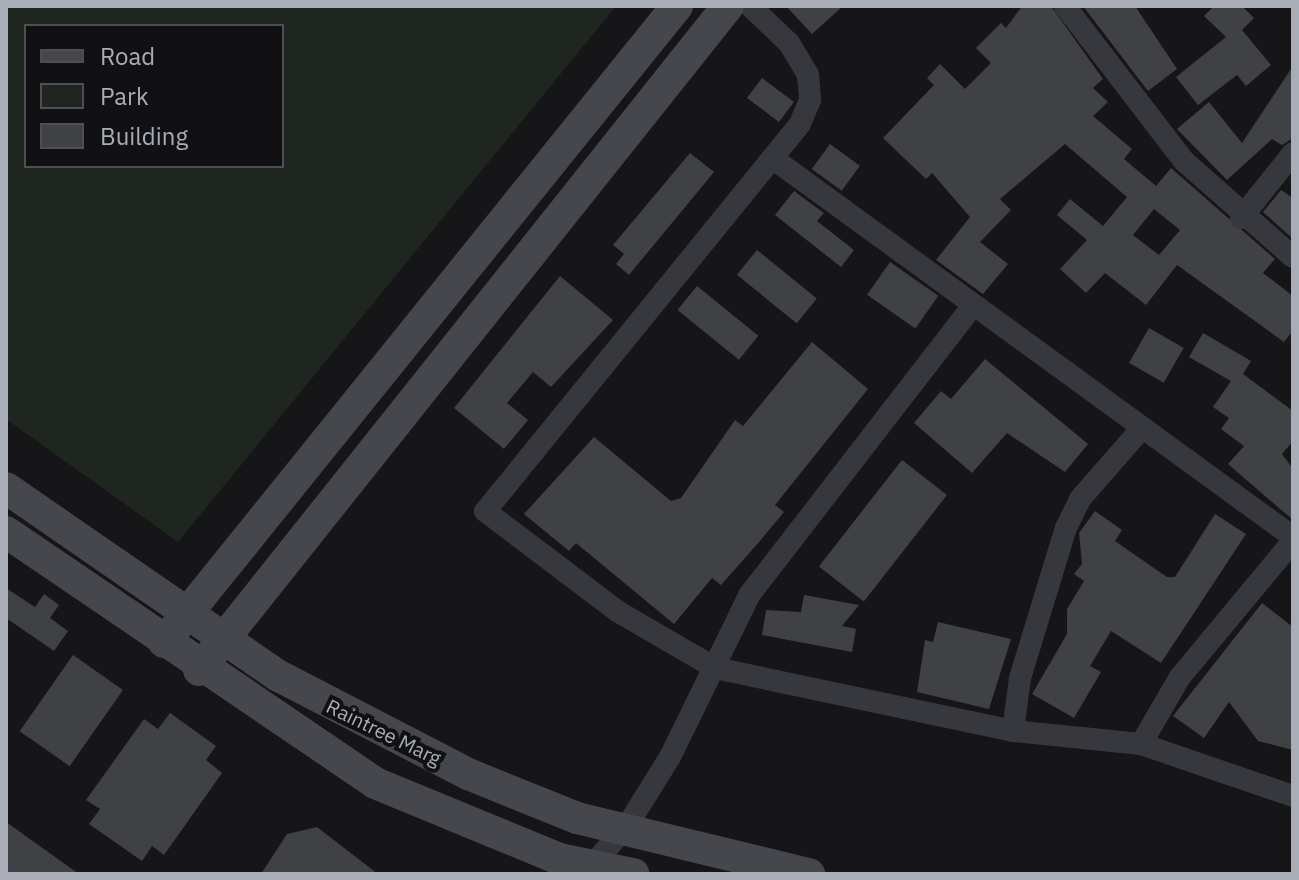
<!DOCTYPE html>
<html>
<head>
<meta charset="utf-8">
<style>
	body { margin:0 }
	#map { position:relative; width:1299px; height:880px; overflow:hidden; background:#161618; font-family:"IBM Plex Sans",sans-serif }
	div>[style] { position:absolute }
	.green>* { inset:0; background:#1e261f }
	.building>* { inset:0; background:#404145; transform-origin:0 0 }
	.minor>* { height:22px; margin:-11px; padding:0 11px; transform-origin:11px; border-radius:11px; background:#37383d }
	.secondary>* { height:32px; margin:-16px; padding:0 16px; transform-origin:16px; border-radius:16px; background:#45474d }
	span { translate:-50% -50%; white-space:nowrap; text-align:center; line-height:1.15; -webkit-text-stroke:8px #111113; paint-order:stroke }
	.street-label { font-size:20px; color:#a8adb8 }
	.frame { position:absolute; inset:0; border:8px solid #a8adb8; pointer-events:none }
	.legend { position:absolute; left:24px; top:24px; width:260px; height:144px; box-sizing:border-box; background:#111113; border:2px solid #4d4f55; margin:0; padding:10px 14px; list-style:none; font-size:24px; color:#a8adb8 }
	.legend li { display:flex; align-items:center; gap:16px; height:40px }
	.legend b { width:40px; border:2px solid #4d4f55 }
</style>
</head>
<body>
<div id="map">
	<div class="green">
		<div style="clip-path:polygon(evenodd,6px 6px,616px 6px,178px 542px,6px 419px,6px 6px,26px 26px,282px 26px,282px 166px,26px 166px,26px 26px)"></div>
	</div>
	<div class="building">
		<div style="clip-path:polygon(786px 6px,843px 6px,812px 34px)"></div>
		<div style="clip-path:polygon(evenodd,1022px 6px,1051px 6px,1103px 79px,1093px 88px,1108px 102px,1093px 116px,1132px 149px,1124px 159px,1156px 186px,1171px 168px,1275px 259px,1263px 273px,1293px 296px,1293px 331px,1284px 342px,1177px 265px,1146px 305px,1105px 273px,1086px 293px,1060px 269px,1087px 240px,1057px 215px,1070px 199px,1103px 226px,1127px 197px,1065px 144px,1000px 199px,1011px 210px,980px 242px,1008px 264px,983px 294px,936px 260px,970px 217px,932px 173px,926px 179px,883px 138px,934px 85px,927px 78px,940px 64px,965px 89px,991px 63px,976px 48px,1001px 23px,1006px 28px,1022px 6px,1154px 209px,1180px 230px,1159px 255px,1133px 235px,1154px 209px)"></div>
		<div style="clip-path:polygon(1083px 6px,1135px 6px,1177px 69px,1148px 91px)"></div>
		<div style="clip-path:polygon(1214px 6px,1242px 6px,1254px 18px,1242px 30px,1271px 65px,1246px 86px,1237px 75px,1198px 105px,1176px 77px,1226px 37px,1204px 16px)"></div>
		<div style="clip-path:polygon(1293px 66px,1293px 138px,1282px 145px,1272px 139px,1227px 180px,1177px 129px,1209px 102px,1242px 143px)"></div>
		<div style="left:762px;top:78px;width:40px;height:25px;rotate:37deg"></div>
		<div style="left:830px;top:144px;width:37px;height:31px;rotate:36deg"></div>
		<div style="clip-path:polygon(690px 153px,714px 172px,629px 275px,616px 264px,624px 254px,613px 245px)"></div>
		<div style="clip-path:polygon(1281px 190px,1293px 198px,1292px 238px,1263px 212px)"></div>
		<div style="clip-path:polygon(794px 191px,824px 213px,817px 221px,854px 250px,841px 267px,775px 215px)"></div>
		<div style="left:757px;top:250px;width:77px;height:32px;rotate:39deg"></div>
		<div style="left:890px;top:262px;width:59px;height:40px;rotate:35deg"></div>
		<div style="clip-path:polygon(560px 276px,613px 320px,551px 387px,533px 372px,507px 403px,528px 420px,504px 449px,454px 408px)"></div>
		<div style="left:697px;top:286px;width:79px;height:31px;rotate:39deg"></div>
		<div style="left:1149px;top:328px;width:40px;height:40px;rotate:30deg"></div>
		<div style="clip-path:polygon(1203px 333px,1251px 361px,1243px 374px,1293px 411px,1293px 441px,1282px 454px,1293px 469px,1293px 520px,1228px 464px,1244px 446px,1221px 429px,1229px 418px,1213px 407px,1231px 381px,1189px 357px)"></div>
		<div style="clip-path:polygon(812px 342px,868px 389px,775px 505px,784px 512px,760px 541px,721px 585px,712px 578px,674px 624px,576px 543px,569px 551px,524px 514px,594px 437px,671px 501px,681px 498px,735px 420px,743px 426px)"></div>
		<div style="clip-path:polygon(985px 359px,1088px 444px,1065px 472px,1007px 433px,972px 473px,914px 423px,941px 391px,951px 399px)"></div>
		<div style="left:902px;top:460px;width:57px;height:135px;rotate:38deg"></div>
		<div style="clip-path:polygon(1095px 511px,1122px 530px,1115px 541px,1167px 577px,1175px 577px,1215px 514px,1246px 534px,1161px 663px,1111px 631px,1090px 666px,1101px 672px,1074px 718px,1032px 694px,1067px 634px,1067px 609px,1084px 581px,1074px 574px,1082px 564px,1079px 533px)"></div>
		<div style="clip-path:polygon(6px 588px,35px 607px,44px 594px,59px 605px,50px 618px,68px 631px,54px 651px,6px 618px)"></div>
		<div style="clip-path:polygon(804px 595px,859px 605px,842px 626px,856px 629px,852px 652px,762px 635px,766px 610px,801px 612px)"></div>
		<div style="clip-path:polygon(1262px 603px,1293px 627px,1293px 750px,1258px 741px,1229px 702px,1204px 738px,1173px 716px)"></div>
		<div style="clip-path:polygon(938px 622px,1011px 639px,989px 709px,917px 692px,925px 640px,933px 642px)"></div>
		<div style="left:73px;top:655px;width:61px;height:93px;rotate:35deg"></div>
		<div style="clip-path:polygon(170px 713px,216px 746px,206px 760px,222px 773px,164px 855px,152px 846px,142px 861px,89px 824px,100px 809px,86px 800px,144px 719px,158px 729px)"></div>
		<div style="clip-path:polygon(6px 822px,79px 874px,6px 874px)"></div>
		<div style="clip-path:polygon(317px 827px,378px 874px,261px 874px,287px 834px)"></div>
	</div>
	<div class="minor">
		<div style="left:750px;top:6px;width:54px;rotate:43.5deg"></div>
		<div style="left:789px;top:43px;width:37px;rotate:59deg"></div>
		<div style="left:808px;top:75px;width:25px;rotate:85deg"></div>
		<div style="left:810px;top:100px;width:26px;rotate:113deg"></div>
		<div style="left:800px;top:124px;width:499px;rotate:129.1deg"></div>
		<div style="left:485px;top:511px;width:166px;rotate:37.1deg"></div>
		<div style="left:617px;top:611px;width:113px;rotate:30.2deg"></div>
		<div style="left:715px;top:668px;width:305px;rotate:11.9deg"></div>
		<div style="left:1013px;top:731px;width:129px;rotate:5.8deg"></div>
		<div style="left:1141px;top:744px;width:161px;rotate:18.9deg"></div>
		<div style="left:1065px;top:6px;width:195px;rotate:52.5deg"></div>
		<div style="left:1184px;top:161px;width:145px;rotate:41.4deg"></div>
		<div style="left:775px;top:160px;width:641px;rotate:36.05deg"></div>
		<div style="left:1241px;top:218px;width:83px;rotate:-51.3deg"></div>
		<div style="left:1013px;top:731px;width:53px;rotate:-82.5deg"></div>
		<div style="left:1020px;top:678px;width:157px;rotate:-73deg"></div>
		<div style="left:1066px;top:528px;width:32px;rotate:-64deg"></div>
		<div style="left:1080px;top:499px;width:94px;rotate:-48.9deg"></div>
		<div style="left:1141px;top:744px;width:78px;rotate:-59.8deg"></div>
		<div style="left:1180px;top:677px;width:177px;rotate:-50.3deg"></div>
		<div style="left:584px;top:874px;width:64px;rotate:-48.1deg"></div>
		<div style="left:627px;top:826px;width:81px;rotate:-58.1deg"></div>
		<div style="left:670px;top:757px;width:182px;rotate:-63.9deg"></div>
		<div style="left:750px;top:594px;width:363px;rotate:-52.3deg"></div>
	</div>
	<div class="secondary">
		<div style="left:6px;top:488px;width:331px;rotate:34.6deg"></div>
		<div style="left:279px;top:676px;width:213px;rotate:27.4deg"></div>
		<div style="left:468px;top:774px;width:118px;rotate:22deg"></div>
		<div style="left:577px;top:818px;width:239px;rotate:13.6deg"></div>
		<div style="left:6px;top:532px;width:446px;rotate:34.2deg"></div>
		<div style="left:375px;top:783px;width:199px;rotate:22.4deg"></div>
		<div style="left:559px;top:859px;width:76px;rotate:11.5deg"></div>
		<div style="left:164px;top:642px;width:817px;rotate:-51.11deg"></div>
		<div style="left:199px;top:670px;width:849px;rotate:-51.46deg"></div>
	</div>
	<div class="street-label">
		<span style="left:384px;top:732px;rotate:26deg">Raintree Marg</span>
	</div>
	<div class="frame"></div>
	<ul class="legend">
	<li><b style="height:10px;background:#45474d"></b>Road</li>
	<li><b style="height:22px;background:#1e261f"></b>Park</li>
	<li><b style="height:22px;background:#404145"></b>Building</li>
	</ul>
</div>
</body>
</html>
